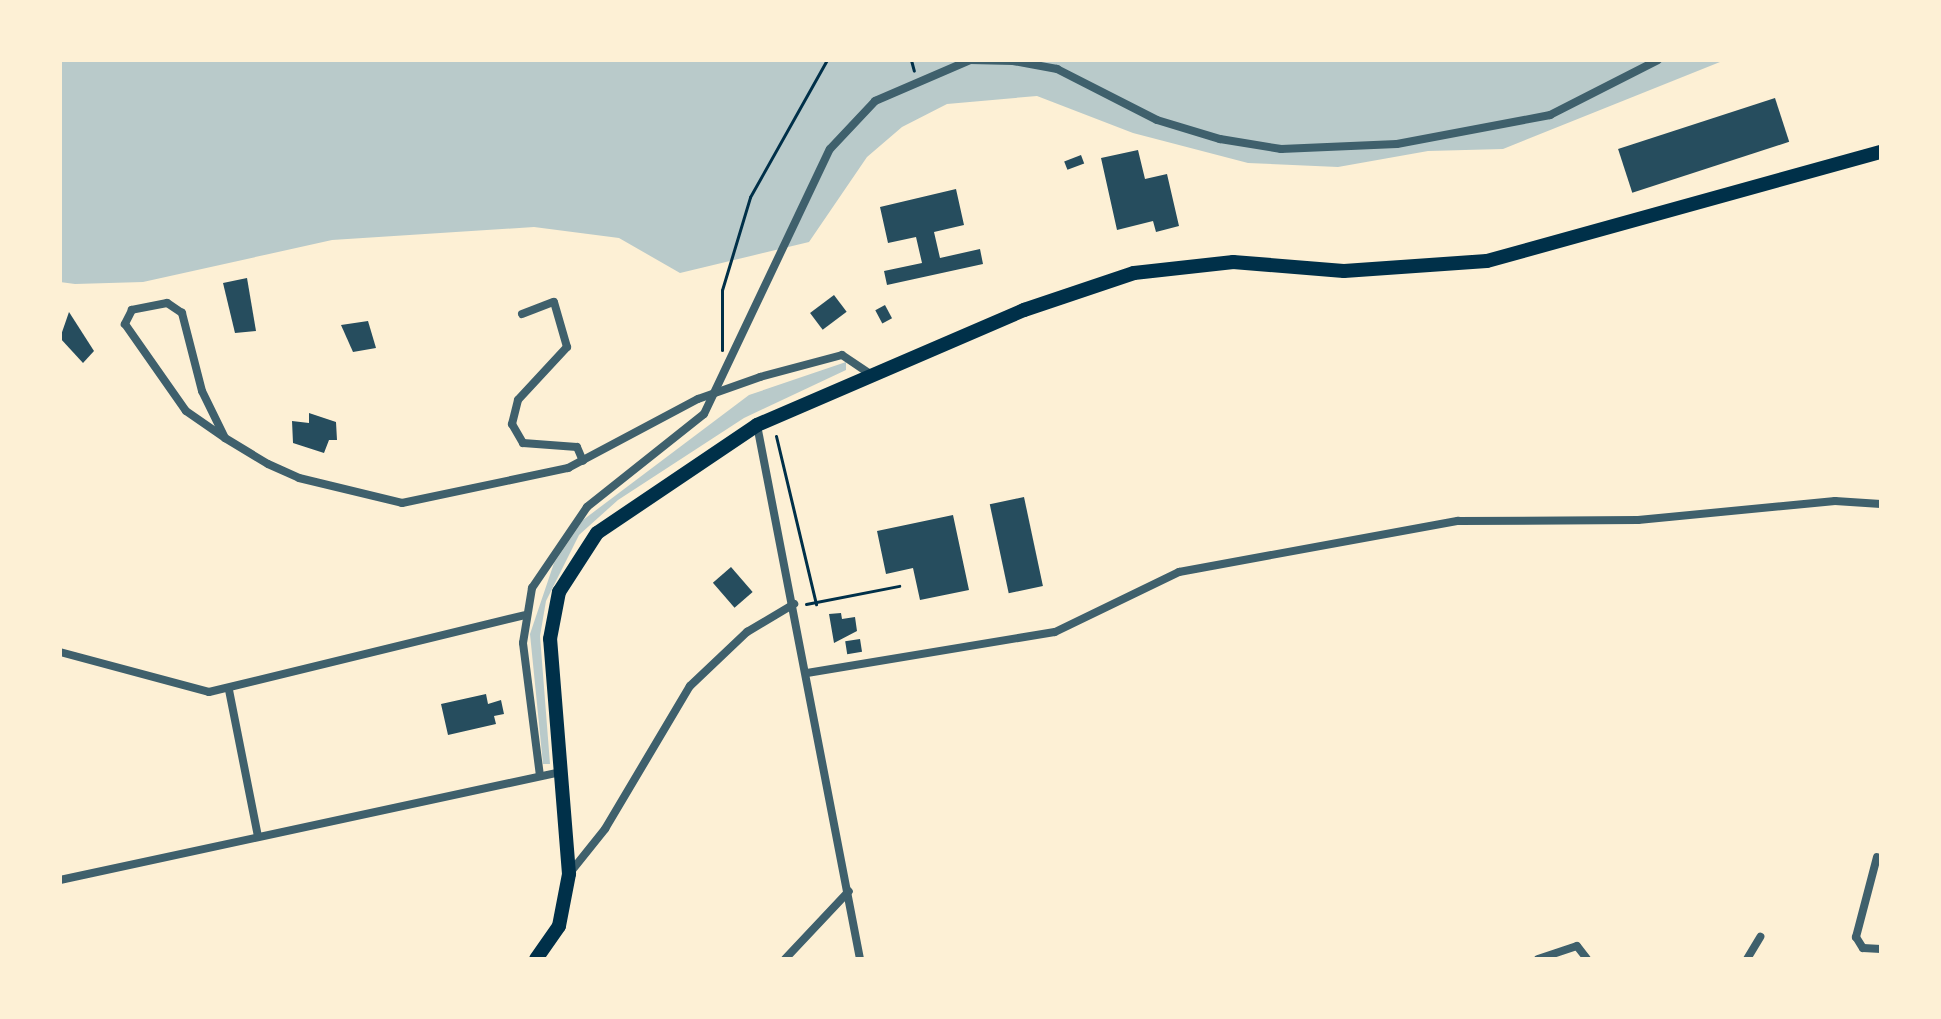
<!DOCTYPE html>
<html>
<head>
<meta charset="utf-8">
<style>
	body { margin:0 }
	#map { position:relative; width:1941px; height:1019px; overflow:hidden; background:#fdf0d5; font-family:Karla,sans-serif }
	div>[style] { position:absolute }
	.green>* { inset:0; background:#b9caca }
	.building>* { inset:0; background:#264d5e; transform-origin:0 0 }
	.path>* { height:3px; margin:-1.5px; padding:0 1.5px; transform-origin:1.5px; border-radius:1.5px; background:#003049 }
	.minor>* { height:8px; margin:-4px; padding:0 4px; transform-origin:4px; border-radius:4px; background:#3f606c }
	.primary>* { height:14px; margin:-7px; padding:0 7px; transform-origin:7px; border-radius:7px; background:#003049 }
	span { translate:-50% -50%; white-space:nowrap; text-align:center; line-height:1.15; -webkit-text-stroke:8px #fdf0d5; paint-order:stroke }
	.frame { position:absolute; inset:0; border:62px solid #fdf0d5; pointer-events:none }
</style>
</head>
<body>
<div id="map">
	<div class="green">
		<div style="clip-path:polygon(60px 60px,1725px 60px,1503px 149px,1428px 151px,1338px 167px,1248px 163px,1133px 133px,1037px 96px,947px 104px,902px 127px,867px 157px,809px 242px,680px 273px,619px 238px,534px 227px,332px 240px,143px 282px,75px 284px,60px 282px)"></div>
		<div style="clip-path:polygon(846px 362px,846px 370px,744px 418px,618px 500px,579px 535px,546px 601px,540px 636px,550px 764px,543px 764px,530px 634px,554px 563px,583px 520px,749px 395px)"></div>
	</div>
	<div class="building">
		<div style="left:1775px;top:98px;width:46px;height:165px;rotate:72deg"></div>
		<div style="clip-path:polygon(1138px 150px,1145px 179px,1167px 174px,1179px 226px,1156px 232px,1153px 221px,1117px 230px,1101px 158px)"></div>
		<div style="left:1081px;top:155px;width:9px;height:18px;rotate:69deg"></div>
		<div style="clip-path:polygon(956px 189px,964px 225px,934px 232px,940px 258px,980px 249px,983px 264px,887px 285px,884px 271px,922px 263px,916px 237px,888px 243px,880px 207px)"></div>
		<div style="clip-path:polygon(247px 278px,256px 331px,235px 333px,223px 283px)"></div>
		<div style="left:834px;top:295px;width:21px;height:30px;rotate:53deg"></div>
		<div style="left:885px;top:305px;width:15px;height:11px;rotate:62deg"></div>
		<div style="clip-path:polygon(69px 312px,94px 351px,83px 363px,60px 338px)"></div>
		<div style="clip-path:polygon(368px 321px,376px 348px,353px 352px,341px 325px)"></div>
		<div style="clip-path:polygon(309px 413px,336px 422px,337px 440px,329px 440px,324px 453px,293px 443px,292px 421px,309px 423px)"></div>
		<div style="left:1024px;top:497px;width:91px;height:35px;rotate:78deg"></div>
		<div style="clip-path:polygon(953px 515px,969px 590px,920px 600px,913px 568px,886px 574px,877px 531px)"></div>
		<div style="left:731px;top:567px;width:33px;height:24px;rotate:49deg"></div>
		<div style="clip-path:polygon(841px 613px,842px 619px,855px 617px,857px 631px,834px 643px,829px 614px)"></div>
		<div style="left:860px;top:639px;width:13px;height:15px;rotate:81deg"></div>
		<div style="clip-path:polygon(486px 694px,488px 704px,501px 700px,504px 714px,494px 716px,496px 724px,448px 735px,441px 704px)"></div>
	</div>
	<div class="path">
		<div style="left:911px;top:60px;width:11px;rotate:75deg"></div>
		<div style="left:722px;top:350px;width:60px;rotate:-90deg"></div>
		<div style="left:722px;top:290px;width:97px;rotate:-73.2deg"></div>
		<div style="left:750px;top:197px;width:157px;rotate:-60.7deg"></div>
		<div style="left:776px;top:436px;width:173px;rotate:76.6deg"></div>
		<div style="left:806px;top:604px;width:95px;rotate:-11deg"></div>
	</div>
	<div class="minor">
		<div style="left:522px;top:314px;width:34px;rotate:-21deg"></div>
		<div style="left:554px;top:302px;width:47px;rotate:73.9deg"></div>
		<div style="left:567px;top:347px;width:72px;rotate:132.8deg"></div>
		<div style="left:518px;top:400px;width:25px;rotate:104deg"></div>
		<div style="left:512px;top:424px;width:22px;rotate:60deg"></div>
		<div style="left:523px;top:443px;width:54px;rotate:4.2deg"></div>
		<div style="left:577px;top:447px;width:15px;rotate:67deg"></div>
		<div style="left:757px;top:425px;width:544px;rotate:79.08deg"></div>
		<div style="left:225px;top:438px;width:52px;rotate:-116.1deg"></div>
		<div style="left:202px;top:391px;width:81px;rotate:-104.4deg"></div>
		<div style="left:182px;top:313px;width:18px;rotate:-146deg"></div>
		<div style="left:167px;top:303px;width:36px;rotate:169deg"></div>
		<div style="left:132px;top:310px;width:16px;rotate:117deg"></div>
		<div style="left:125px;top:324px;width:106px;rotate:55deg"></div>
		<div style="left:186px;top:411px;width:47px;rotate:34.7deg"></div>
		<div style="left:225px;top:438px;width:50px;rotate:31.2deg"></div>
		<div style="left:268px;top:464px;width:34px;rotate:24deg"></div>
		<div style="left:299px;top:478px;width:106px;rotate:13.6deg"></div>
		<div style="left:402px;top:503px;width:170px;rotate:-11.9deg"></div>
		<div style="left:568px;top:468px;width:147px;rotate:-28deg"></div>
		<div style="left:698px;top:399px;width:66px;rotate:-19.5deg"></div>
		<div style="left:760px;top:377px;width:85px;rotate:-15deg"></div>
		<div style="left:842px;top:355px;width:32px;rotate:34deg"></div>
		<div style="left:60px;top:652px;width:154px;rotate:15deg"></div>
		<div style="left:209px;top:692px;width:324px;rotate:-13.7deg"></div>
		<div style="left:807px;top:673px;width:251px;rotate:-9.4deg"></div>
		<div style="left:1055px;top:632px;width:138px;rotate:-25.8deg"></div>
		<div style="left:1179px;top:572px;width:284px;rotate:-10.4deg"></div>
		<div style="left:1458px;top:521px;width:180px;rotate:-0.3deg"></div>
		<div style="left:1638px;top:520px;width:198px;rotate:-5.5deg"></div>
		<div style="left:1835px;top:501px;width:46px;rotate:3.7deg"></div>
		<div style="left:229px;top:690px;width:149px;rotate:78.8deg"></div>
		<div style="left:540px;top:776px;width:134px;rotate:-97.3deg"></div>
		<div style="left:523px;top:643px;width:56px;rotate:-80.7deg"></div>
		<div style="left:532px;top:588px;width:98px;rotate:-55.8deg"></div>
		<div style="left:587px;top:507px;width:149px;rotate:-38.5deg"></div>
		<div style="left:704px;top:414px;width:293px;rotate:-64.6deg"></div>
		<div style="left:830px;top:149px;width:66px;rotate:-46.8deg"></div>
		<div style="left:875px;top:101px;width:103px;rotate:-23.3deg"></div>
		<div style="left:970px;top:60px;width:43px;rotate:1.3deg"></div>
		<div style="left:1013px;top:61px;width:45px;rotate:10.3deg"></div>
		<div style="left:1057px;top:69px;width:112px;rotate:27deg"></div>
		<div style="left:1157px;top:120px;width:66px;rotate:16.8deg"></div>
		<div style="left:1220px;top:139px;width:62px;rotate:9.3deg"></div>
		<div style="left:1281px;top:149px;width:116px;rotate:-2.5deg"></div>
		<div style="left:1397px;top:144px;width:156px;rotate:-10.7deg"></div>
		<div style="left:1550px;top:115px;width:121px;rotate:-27deg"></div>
		<div style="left:1877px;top:857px;width:83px;rotate:104.7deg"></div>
		<div style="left:1856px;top:937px;width:13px;rotate:58deg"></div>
		<div style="left:1863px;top:948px;width:18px;rotate:3deg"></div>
		<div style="left:569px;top:874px;width:58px;rotate:-51.3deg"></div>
		<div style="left:605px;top:829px;width:166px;rotate:-59.3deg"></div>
		<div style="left:690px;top:686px;width:79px;rotate:-43.5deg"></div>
		<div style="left:747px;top:632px;width:55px;rotate:-30.8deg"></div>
		<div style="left:60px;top:880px;width:513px;rotate:-12.17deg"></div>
		<div style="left:785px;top:959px;width:93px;rotate:-46.7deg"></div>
		<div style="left:1538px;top:959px;width:41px;rotate:-18.4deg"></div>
		<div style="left:1577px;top:946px;width:16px;rotate:52deg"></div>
		<div style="left:1747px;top:959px;width:26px;rotate:-59deg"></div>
	</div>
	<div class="primary">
		<div style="left:536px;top:959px;width:40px;rotate:-55.1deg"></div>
		<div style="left:559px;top:926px;width:53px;rotate:-79.1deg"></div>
		<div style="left:569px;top:874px;width:236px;rotate:-94.6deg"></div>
		<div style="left:550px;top:639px;width:48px;rotate:-79.2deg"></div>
		<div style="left:559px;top:592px;width:70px;rotate:-57.2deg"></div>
		<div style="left:597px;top:533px;width:193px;rotate:-34deg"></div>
		<div style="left:757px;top:425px;width:291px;rotate:-23.3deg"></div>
		<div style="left:1024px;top:310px;width:116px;rotate:-18.6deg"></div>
		<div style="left:1134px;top:273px;width:100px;rotate:-6.3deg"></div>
		<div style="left:1233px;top:262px;width:111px;rotate:4.6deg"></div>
		<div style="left:1344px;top:271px;width:143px;rotate:-4deg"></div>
		<div style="left:1487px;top:261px;width:409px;rotate:-15.5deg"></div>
	</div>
	<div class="frame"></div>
</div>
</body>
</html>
